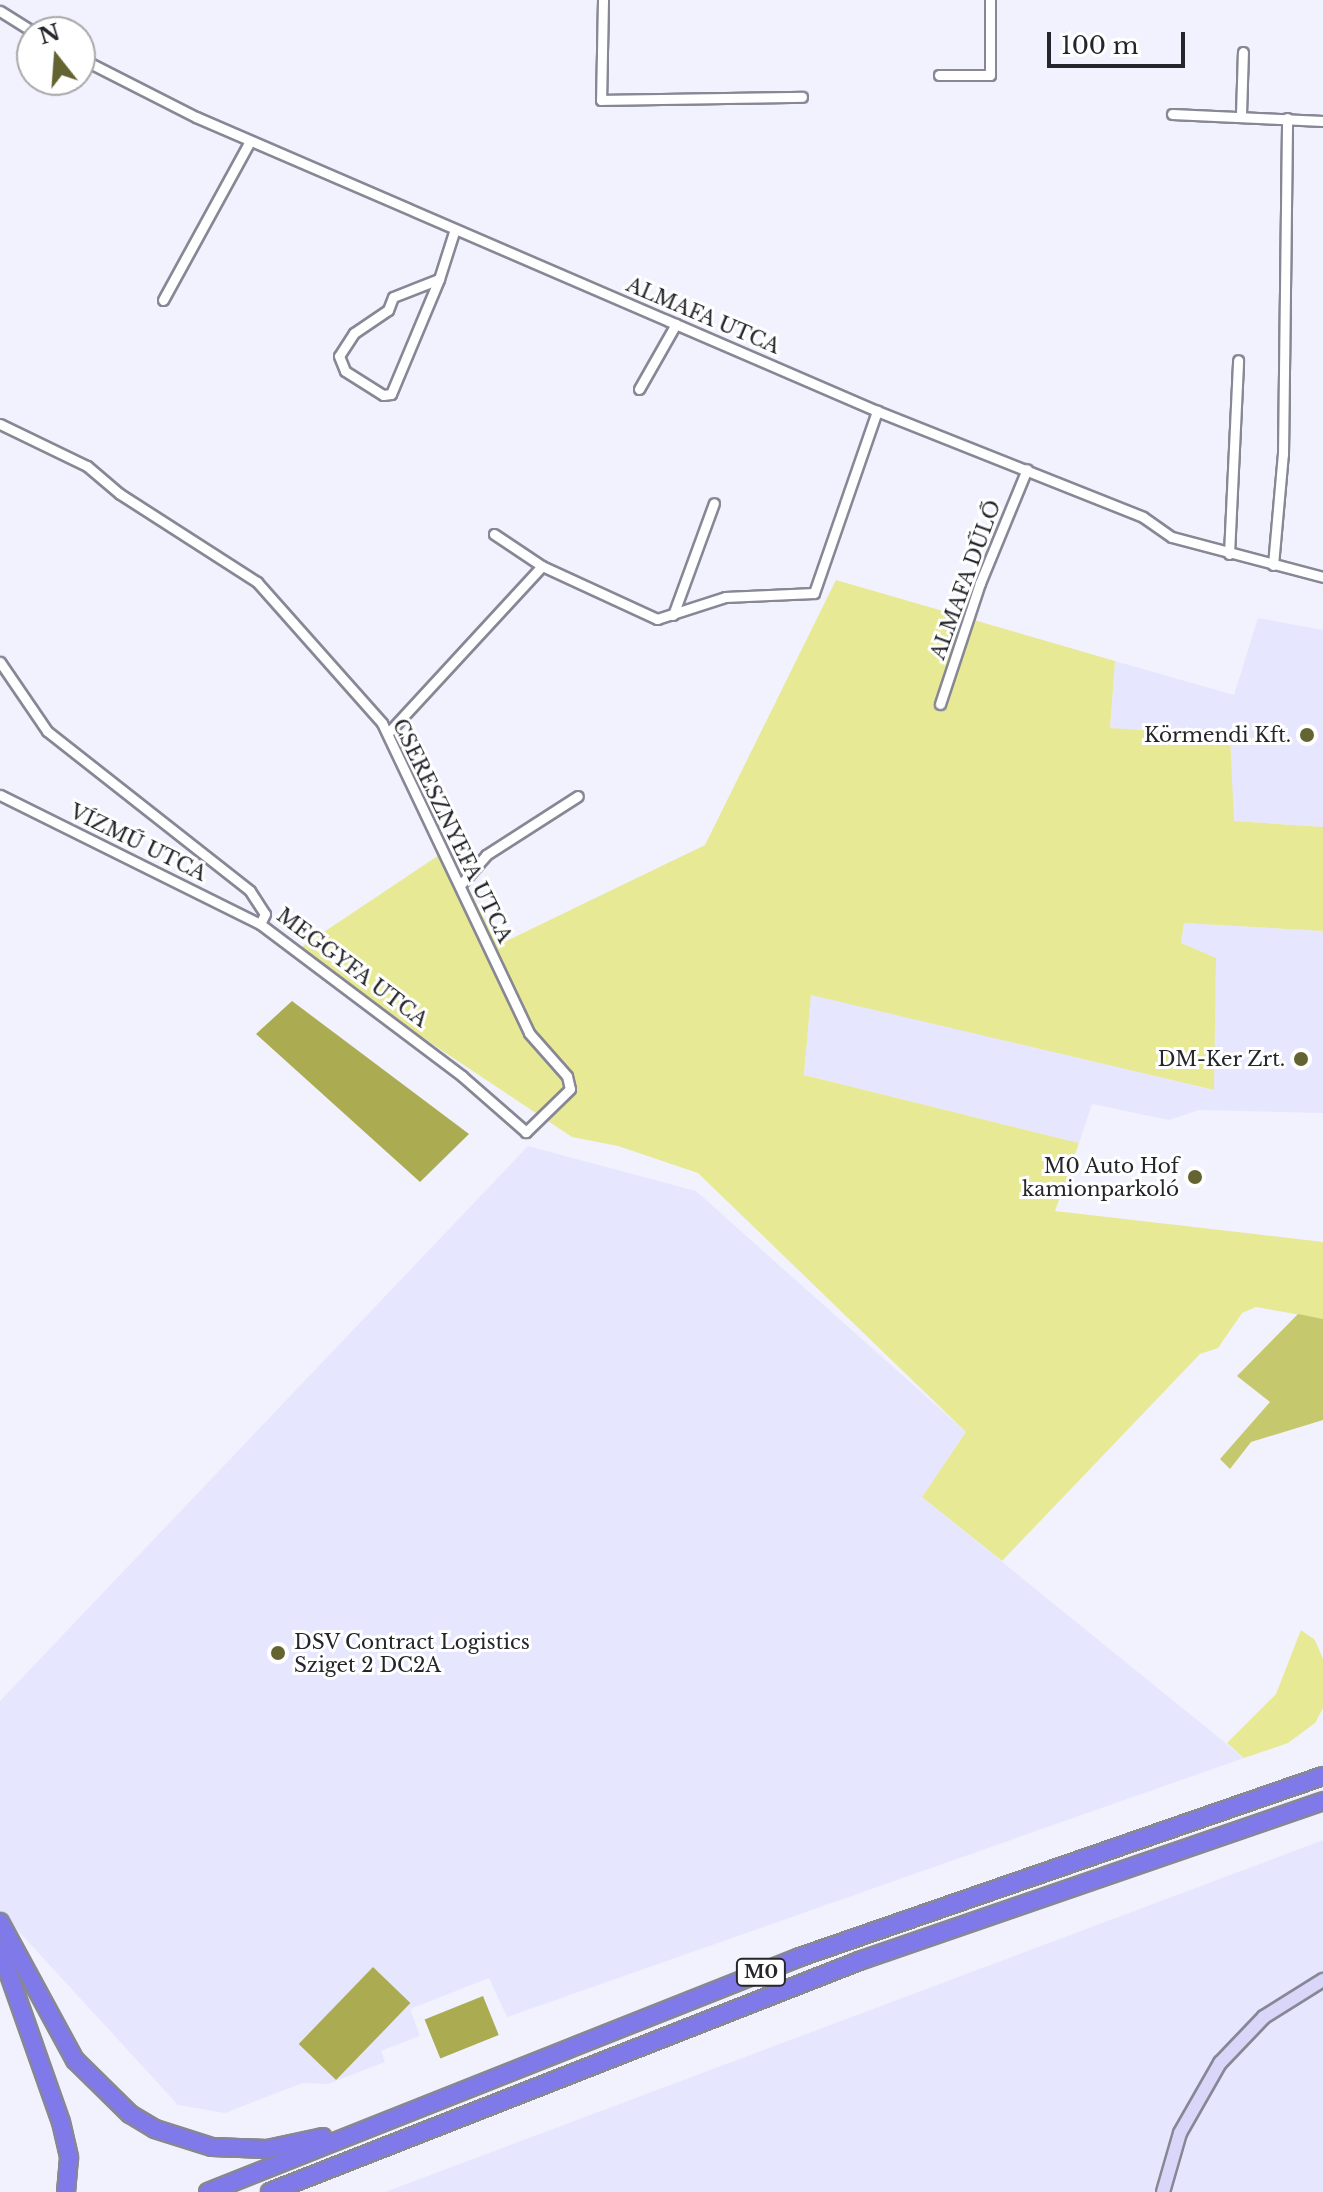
<!DOCTYPE html>
<html>
<head>
<meta charset="utf-8">
<style>
	body { margin:0 }
	#map { position:relative; width:1323px; height:2192px; overflow:hidden; background:#f1f2fe; font-family:"Libre Baskerville",serif }
	div>[style] { position:absolute }
	.built>* { inset:0; background:#e6e7fe }
	.green>* { inset:0; background:#e7e995 }
	.forest>* { inset:0; background:#c6c86d }
	.water>* { inset:0; background:#abac51; transform-origin:0 0 }
	.roads { filter:drop-shadow(2px 0 #878795) drop-shadow(-2px 0 #878795) drop-shadow(0 2px #878795) drop-shadow(0 -2px #878795) }
	.street>* { height:9px; margin:-4.5px; padding:0 4.5px; transform-origin:4.5px; border-radius:4.5px; background:#fff }
	.secondary>* { height:12px; margin:-6px; padding:0 6px; transform-origin:6px; border-radius:6px; background:#d9d7f9 }
	.highway>* { height:16px; margin:-8px; padding:0 8px; transform-origin:8px; border-radius:8px; background:#8079ea }
	.dots>* { width:22px; height:22px; translate:-50% -50%; box-sizing:border-box; border:4px solid #fff; border-radius:50% }
	span { translate:-50% -50%; white-space:nowrap; text-align:center; line-height:1.15; -webkit-text-stroke:6px #fff; paint-order:stroke }
	.shield-label span { padding:2px 6px; background:#fff; border:2px solid; border-radius:6px; -webkit-text-stroke-width:0 }
	.shield-label { font-size:18px; color:#25262b; font-weight:700 }
	.street-label { font-size:20px; color:#25262b }
	.poi-label { font-size:20px; color:#25262b }
	.right { translate:-100% -50%; text-align:right }
	.left { translate:0 -50%; text-align:left }
	.north { position:absolute; left:16px; top:16px; width:80px; height:80px; box-sizing:border-box; background:#fff; border:2px solid #a8a8aa; border-radius:50%; rotate:343deg; font-size:22px; font-weight:700; line-height:32px; text-align:center; color:#25262b }
	.north::after { content:''; display:block; margin:auto; width:28px; height:36px; background:#636431; clip-path:polygon(50% 0,100% 100%,50% 72%,0 100%) }
	.scale { position:absolute; left:1047px; top:32px; width:138px; height:36px; box-sizing:border-box; border:4px solid #25262b; border-top:0; padding-left:10px; font-size:24px; line-height:28px; white-space:nowrap; color:#25262b; -webkit-text-stroke:6px #fff; paint-order:stroke }
</style>
</head>
<body>
<div id="map">
	<div class="built">
		<div style="clip-path:polygon(1258px 618px,1323px 630px,1323px 827px,1233px 821px,1110px 728px,1115px 661px,1234px 695px)"></div>
		<div style="clip-path:polygon(1184px 923px,1323px 931px,1323px 1113px,1199px 1110px,1169px 1120px,1092px 1104px,1079px 1143px,804px 1075px,811px 994px,1213px 1090px,1216px 959px,1181px 943px)"></div>
		<div style="clip-path:polygon(528px 1146px,696px 1191px,966px 1432px,922px 1497px,1244px 1758px,507px 2017px,489px 1978px,410px 2009px,420px 2036px,381px 2051px,385px 2062px,328px 2084px,303px 2083px,225px 2113px,178px 2105px,0 1911px,0 1701px)"></div>
		<div style="clip-path:polygon(1323px 1840px,1323px 2192px,385px 2192px)"></div>
	</div>
	<div class="green">
		<div style="clip-path:polygon(836px 580px,1115px 661px,1110px 728px,1230px 736px,1234px 821px,1323px 827px,1323px 931px,1184px 923px,1181px 943px,1216px 958px,1214px 1090px,811px 995px,804px 1075px,1079px 1143px,1055px 1211px,1323px 1242px,1323px 1319px,1256px 1307px,1242px 1313px,1218px 1348px,1200px 1354px,1002px 1561px,922px 1497px,966px 1432px,698px 1173px,618px 1146px,572px 1137px,294px 952px,448px 849px,498px 945px,705px 845px)"></div>
		<div style="clip-path:polygon(1301px 1630px,1315px 1640px,1323px 1659px,1323px 1708px,1315px 1723px,1288px 1743px,1244px 1758px,1227px 1743px,1276px 1694px)"></div>
	</div>
	<div class="forest">
		<div style="clip-path:polygon(1298px 1314px,1323px 1319px,1323px 1420px,1251px 1442px,1230px 1469px,1220px 1459px,1270px 1402px,1237px 1376px)"></div>
	</div>
	<div class="water">
		<div style="clip-path:polygon(292px 1001px,469px 1134px,420px 1182px,256px 1034px)"></div>
		<div style="left:373px;top:1967px;width:52px;height:107px;rotate:44deg"></div>
		<div style="left:483px;top:1996px;width:42px;height:63px;rotate:68deg"></div>
	</div>
	<div class="roads">
		<div class="street">
			<div style="left:603px;top:0;width:100px;rotate:91.1deg"></div>
			<div style="left:601px;top:100px;width:201px;rotate:-0.9deg"></div>
			<div style="left:0;top:11px;width:40px;rotate:32deg"></div>
			<div style="left:80px;top:58px;width:130px;rotate:27deg"></div>
			<div style="left:196px;top:117px;width:742px;rotate:23.35deg"></div>
			<div style="left:877px;top:411px;width:286px;rotate:21.7deg"></div>
			<div style="left:1143px;top:517px;width:35px;rotate:35deg"></div>
			<div style="left:1172px;top:537px;width:156px;rotate:14.8deg"></div>
			<div style="left:939px;top:75px;width:51px"></div>
			<div style="left:990px;top:75px;width:75px;rotate:-90deg"></div>
			<div style="left:1172px;top:114px;width:151px;rotate:2.7deg"></div>
			<div style="left:1241px;top:114px;width:62px;rotate:-88.2deg"></div>
			<div style="left:439px;top:279px;width:49px;rotate:158.6deg"></div>
			<div style="left:393px;top:297px;width:14px;rotate:111deg"></div>
			<div style="left:388px;top:310px;width:41px;rotate:145.9deg"></div>
			<div style="left:354px;top:333px;width:27px;rotate:123deg"></div>
			<div style="left:339px;top:356px;width:16px;rotate:68deg"></div>
			<div style="left:345px;top:371px;width:45px;rotate:32.3deg"></div>
			<div style="left:383px;top:395px;width:8px;rotate:-7deg"></div>
			<div style="left:391px;top:394px;width:125px;rotate:-67.3deg"></div>
			<div style="left:439px;top:279px;width:52px;rotate:-72.3deg"></div>
			<div style="left:163px;top:300px;width:181px;rotate:-61.3deg"></div>
			<div style="left:639px;top:389px;width:75px;rotate:-60.4deg"></div>
			<div style="left:0;top:424px;width:97px;rotate:25.8deg"></div>
			<div style="left:87px;top:466px;width:43px;rotate:40.3deg"></div>
			<div style="left:120px;top:494px;width:163px;rotate:32.7deg"></div>
			<div style="left:257px;top:582px;width:188px;rotate:48.4deg"></div>
			<div style="left:382px;top:723px;width:343px;rotate:64.6deg"></div>
			<div style="left:529px;top:1033px;width:57px;rotate:48.5deg"></div>
			<div style="left:567px;top:1076px;width:13px;rotate:77deg"></div>
			<div style="left:570px;top:1089px;width:62px;rotate:135.7deg"></div>
			<div style="left:526px;top:1132px;width:85px;rotate:-138.8deg"></div>
			<div style="left:462px;top:1076px;width:253px;rotate:-143deg"></div>
			<div style="left:260px;top:924px;width:290px;rotate:-153.6deg"></div>
			<div style="left:494px;top:534px;width:58px;rotate:33.7deg"></div>
			<div style="left:1229px;top:554px;width:194px;rotate:-87.3deg"></div>
			<div style="left:1273px;top:565px;width:111px;rotate:-84.9deg"></div>
			<div style="left:1283px;top:454px;width:336px;rotate:-89.3deg"></div>
			<div style="left:673px;top:615px;width:119px;rotate:-69.9deg"></div>
			<div style="left:0;top:662px;width:83px;rotate:55.7deg"></div>
			<div style="left:47px;top:731px;width:258px;rotate:38.2deg"></div>
			<div style="left:250px;top:891px;width:27px;rotate:57deg"></div>
			<div style="left:265px;top:914px;width:11px;rotate:117deg"></div>
			<div style="left:940px;top:704px;width:127px;rotate:-71.7deg"></div>
			<div style="left:980px;top:583px;width:123px;rotate:-67.6deg"></div>
			<div style="left:388px;top:733px;width:227px;rotate:-47.3deg"></div>
			<div style="left:542px;top:566px;width:127px;rotate:24.7deg"></div>
			<div style="left:657px;top:619px;width:71px;rotate:-17.9deg"></div>
			<div style="left:725px;top:597px;width:89px;rotate:-2.6deg"></div>
			<div style="left:814px;top:593px;width:193px;rotate:-70.9deg"></div>
			<div style="left:462px;top:883px;width:37px;rotate:-49deg"></div>
			<div style="left:486px;top:855px;width:109px;rotate:-32.7deg"></div>
		</div>
		<div class="secondary">
			<div style="left:1163px;top:2192px;width:61px;rotate:-73.9deg"></div>
			<div style="left:1180px;top:2133px;width:81px;rotate:-60.3deg"></div>
			<div style="left:1220px;top:2063px;width:64px;rotate:-46.3deg"></div>
			<div style="left:1264px;top:2017px;width:70px;rotate:-32.1deg"></div>
		</div>
		<div class="highway">
			<div style="left:0;top:1922px;width:157px;rotate:61.5deg"></div>
			<div style="left:75px;top:2060px;width:77px;rotate:44.5deg"></div>
			<div style="left:130px;top:2114px;width:29px;rotate:31deg"></div>
			<div style="left:155px;top:2129px;width:60px;rotate:17.5deg"></div>
			<div style="left:212px;top:2147px;width:55px;rotate:2.1deg"></div>
			<div style="left:267px;top:2149px;width:57px;rotate:-12.1deg"></div>
			<div style="left:0;top:1949px;width:183px;rotate:70.6deg"></div>
			<div style="left:61px;top:2122px;width:37px;rotate:77deg"></div>
			<div style="left:69px;top:2158px;width:34px;rotate:95deg"></div>
			<div style="left:208px;top:2192px;width:637px;rotate:-21.65deg"></div>
			<div style="left:800px;top:1957px;width:553px;rotate:-19.09deg"></div>
			<div style="left:270px;top:2192px;width:633px;rotate:-21.41deg"></div>
			<div style="left:859px;top:1961px;width:491px;rotate:-19deg"></div>
		</div>
	</div>
	<div class="dots">
		<div style="left:1307px;top:735px;background:#636431"></div>
		<div style="left:1301px;top:1059px;background:#636431"></div>
		<div style="left:1195px;top:1177px;background:#636431"></div>
		<div style="left:278px;top:1653px;background:#636431"></div>
	</div>
	<div class="shield-label">
		<span style="left:761px;top:1972px">M0</span>
	</div>
	<div class="street-label">
		<span style="left:703px;top:316px;rotate:23deg">ALMAFA UTCA</span>
		<span style="left:966px;top:580px;rotate:-70deg">ALMAFA DŰLŐ</span>
		<span style="left:452px;top:831px;rotate:64deg">CSERESZNYEFA UTCA</span>
		<span style="left:138px;top:843px;rotate:26deg">VÍZMŰ UTCA</span>
		<span style="left:352px;top:968px;rotate:37deg">MEGGYFA UTCA</span>
	</div>
	<div class="poi-label">
		<span class="right" style="left:1291px;top:735px">Körmendi Kft.</span>
		<span class="right" style="left:1285px;top:1059px">DM-Ker Zrt.</span>
		<span class="right" style="left:1179px;top:1178px">M0 Auto Hof<br>kamionparkoló</span>
		<span class="left" style="left:294px;top:1654px">DSV Contract Logistics<br>Sziget 2 DC2A</span>
	</div>
	<div class="north">N</div>
	<div class="scale">100 m</div>
</div>
</body>
</html>
